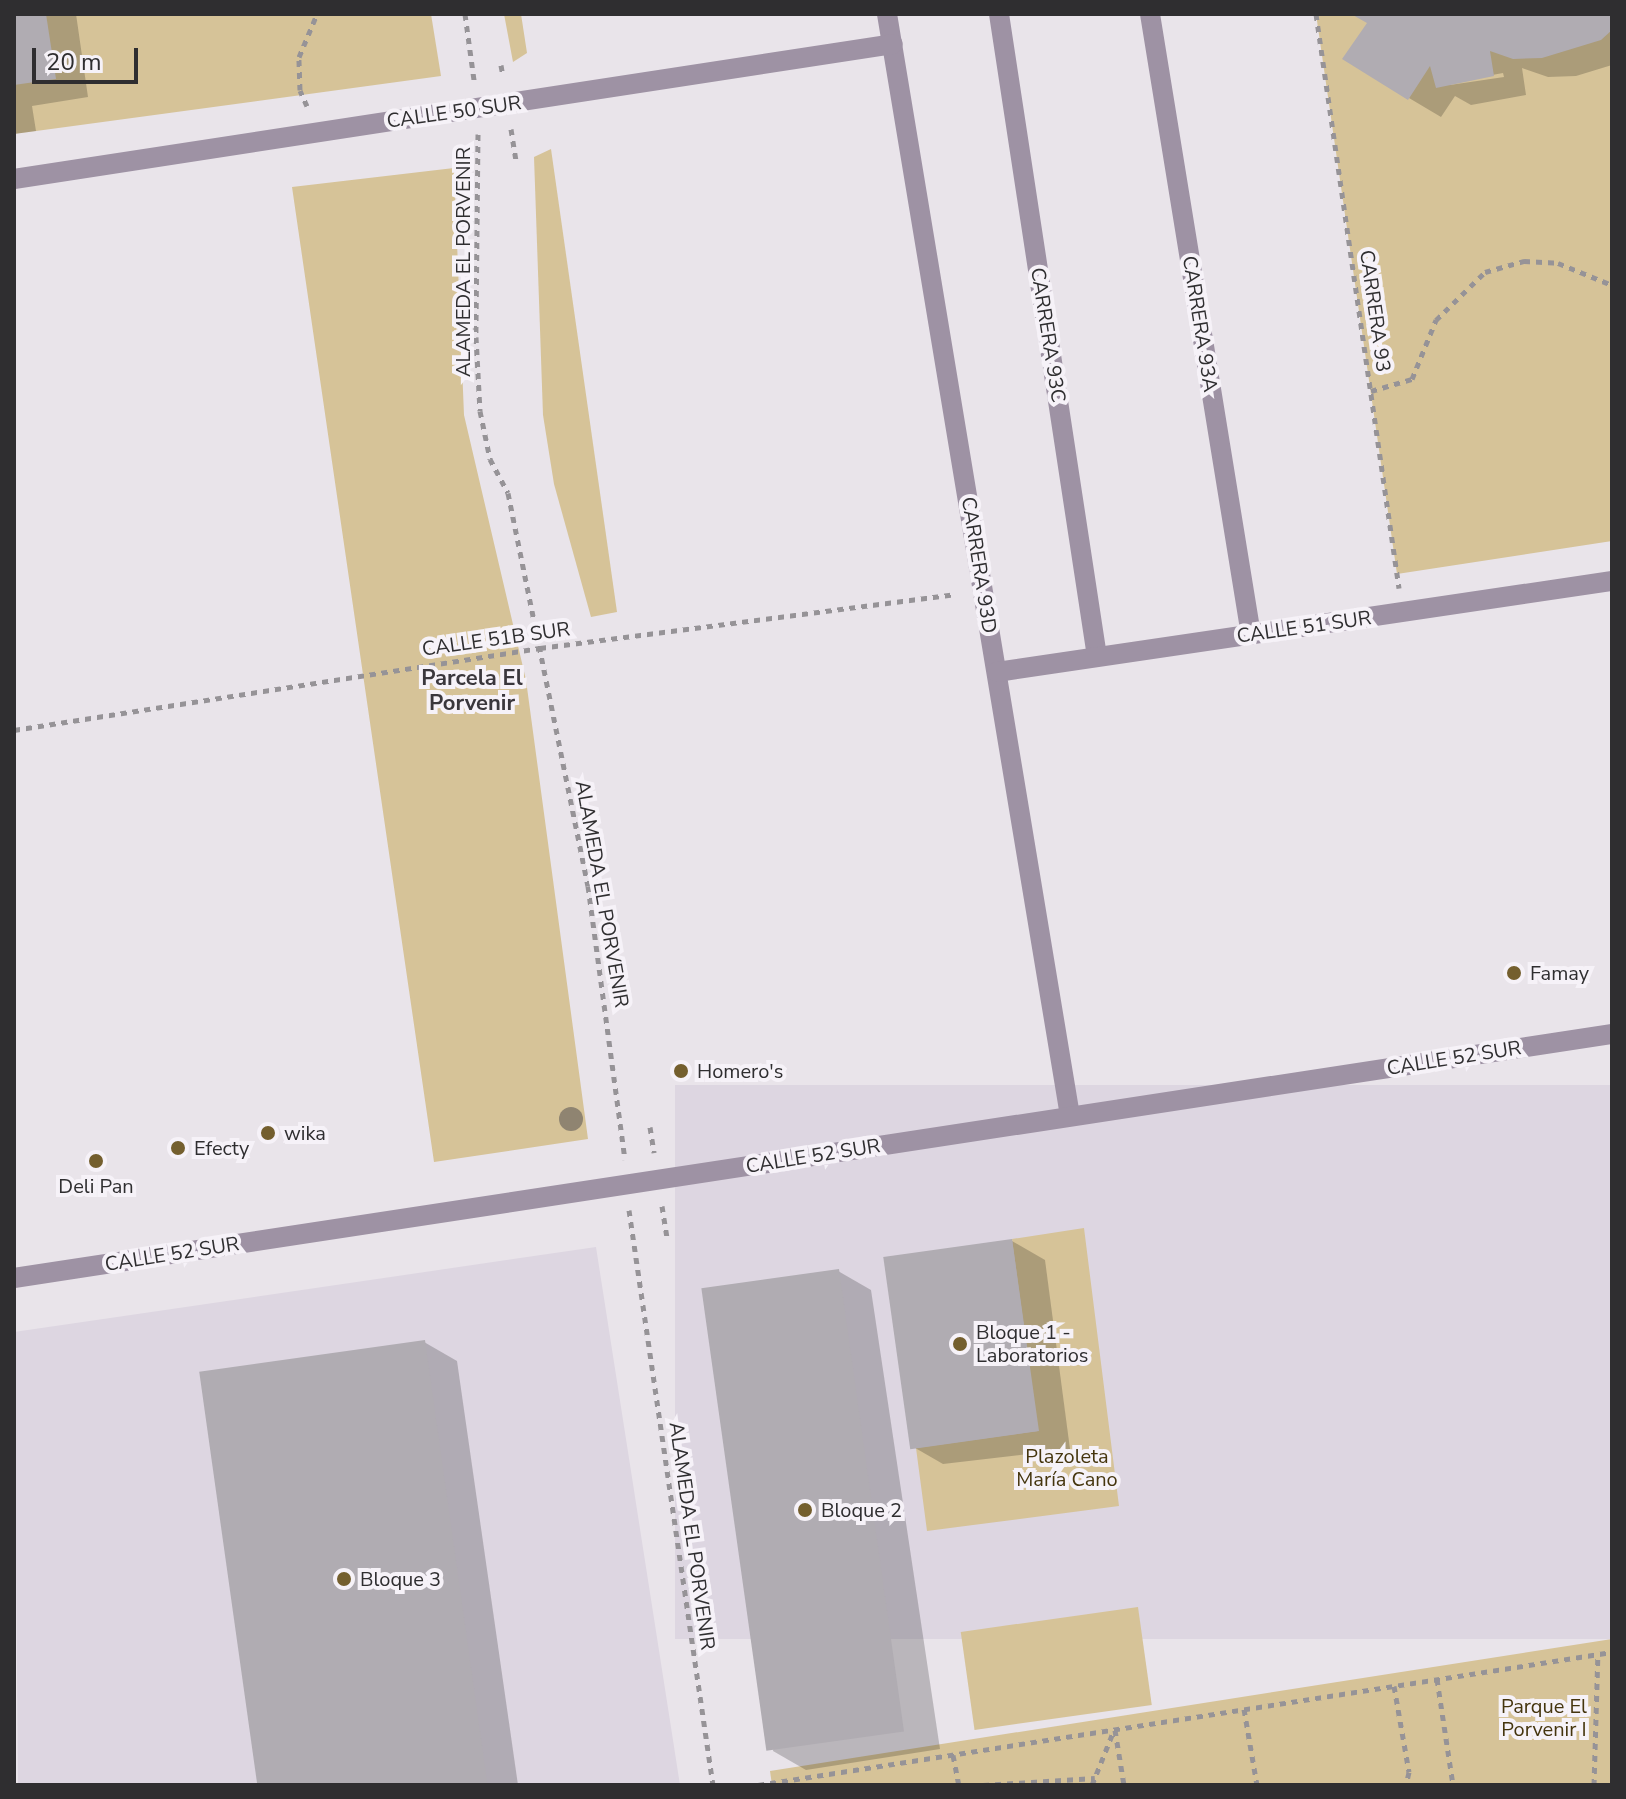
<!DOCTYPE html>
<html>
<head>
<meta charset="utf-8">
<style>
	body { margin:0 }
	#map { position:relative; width:1626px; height:1799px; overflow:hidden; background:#e9e4ea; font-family:"Nunito Sans",sans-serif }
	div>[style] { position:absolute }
	.built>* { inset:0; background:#ddd6e1; transform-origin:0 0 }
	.green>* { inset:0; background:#d6c398; transform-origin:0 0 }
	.shadow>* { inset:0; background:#0003 }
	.building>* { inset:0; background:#b0acb2; transform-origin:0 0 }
	.path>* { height:5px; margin-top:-2.5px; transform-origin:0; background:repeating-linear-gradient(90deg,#969397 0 6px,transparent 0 12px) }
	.minor>* { height:20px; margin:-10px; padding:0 10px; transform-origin:10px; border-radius:10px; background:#9e92a4 }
	.tertiary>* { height:20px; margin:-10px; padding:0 10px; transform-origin:10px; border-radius:10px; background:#9e92a4 }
	.trees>* { width:24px; height:24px; margin:-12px; border-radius:50%; background:#8f8471 }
	.dots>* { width:22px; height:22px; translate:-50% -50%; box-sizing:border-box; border:4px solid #f6f2f8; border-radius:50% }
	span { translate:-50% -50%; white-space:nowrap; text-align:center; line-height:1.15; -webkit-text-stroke:8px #f6f2f8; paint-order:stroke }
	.street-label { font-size:20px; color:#2f2e30 }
	.poi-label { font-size:20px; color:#2f2e30 }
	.left { translate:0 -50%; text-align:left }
	.park-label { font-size:20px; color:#45350e }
	.neighbourhood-label { font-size:22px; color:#3a373c; font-weight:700 }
	.frame { position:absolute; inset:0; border:16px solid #2f2e30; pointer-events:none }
	.scale { position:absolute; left:32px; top:48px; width:106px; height:36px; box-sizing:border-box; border:4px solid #2f2e30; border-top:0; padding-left:10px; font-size:24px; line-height:28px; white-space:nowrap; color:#2f2e30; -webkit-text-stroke:6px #f6f2f8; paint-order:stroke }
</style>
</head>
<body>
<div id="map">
	<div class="built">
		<div style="left:1612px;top:1085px;width:554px;height:937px;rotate:90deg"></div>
		<div style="clip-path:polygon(596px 1247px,680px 1785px,18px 1785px,14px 1332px)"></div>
	</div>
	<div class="green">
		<div style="clip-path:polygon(14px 14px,431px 14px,441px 76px,14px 134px)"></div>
		<div style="clip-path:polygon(504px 14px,521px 14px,527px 53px,513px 62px)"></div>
		<div style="clip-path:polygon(1316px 14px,1612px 14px,1612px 541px,1397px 574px)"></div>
		<div style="clip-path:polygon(551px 149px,617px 612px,591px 617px,554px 484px,543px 415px,534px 157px)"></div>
		<div style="clip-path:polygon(454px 168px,464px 415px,526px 680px,588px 1139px,434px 1162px,292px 187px)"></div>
		<div style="clip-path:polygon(1084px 1228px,1119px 1506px,927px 1531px,916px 1448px,1038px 1431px,1012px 1239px)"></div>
		<div style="left:1138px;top:1607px;width:99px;height:179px;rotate:82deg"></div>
		<div style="clip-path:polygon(1612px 1639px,1612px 1785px,772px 1785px,770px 1771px)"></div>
	</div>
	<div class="shadow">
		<div style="clip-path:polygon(14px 14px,76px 14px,88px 97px,32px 106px,36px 131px,14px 134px)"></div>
		<div style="clip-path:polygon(evenodd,1354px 14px,1612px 14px,1612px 65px,1576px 76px,1548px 77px,1522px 68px,1526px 95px,1471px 105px,1455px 96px,1441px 117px,1409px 98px,1369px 23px,1354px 14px,1503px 73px,1504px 77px,1450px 85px,1449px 83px,1503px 73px)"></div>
		<div style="clip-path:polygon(1012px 1241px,1045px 1260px,1070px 1449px,943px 1464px,910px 1445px)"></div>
		<div style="clip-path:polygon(838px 1271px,871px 1290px,940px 1749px,806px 1770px,773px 1751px)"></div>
		<div style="clip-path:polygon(424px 1342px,457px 1361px,518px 1785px,260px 1785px)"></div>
	</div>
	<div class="building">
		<div style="clip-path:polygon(14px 14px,46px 14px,56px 79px,14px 85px)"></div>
		<div style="clip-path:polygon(1351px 14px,1612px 14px,1612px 30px,1601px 40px,1542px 58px,1513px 59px,1490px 51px,1494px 76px,1436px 88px,1430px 66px,1408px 100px,1342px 59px,1367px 23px)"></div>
		<div style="left:1012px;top:1239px;width:194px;height:130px;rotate:82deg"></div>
		<div style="left:839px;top:1269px;width:467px;height:139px;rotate:82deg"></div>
		<div style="left:425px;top:1340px;width:449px;height:228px;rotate:82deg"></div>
	</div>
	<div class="path">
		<div style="left:465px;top:14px;width:67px;rotate:82.2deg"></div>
		<div style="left:1316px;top:14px;width:580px;rotate:81.77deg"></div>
		<div style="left:501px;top:65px;width:11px;rotate:80deg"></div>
		<div style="left:307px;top:106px;width:17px;rotate:-114deg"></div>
		<div style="left:300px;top:90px;width:33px;rotate:-92deg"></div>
		<div style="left:299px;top:57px;width:47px;rotate:-67.3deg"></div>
		<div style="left:511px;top:129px;width:31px;rotate:81deg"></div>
		<div style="left:478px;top:134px;width:203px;rotate:90.6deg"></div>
		<div style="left:476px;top:337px;width:74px;rotate:86.9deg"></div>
		<div style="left:480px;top:411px;width:49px;rotate:78.2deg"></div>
		<div style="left:490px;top:459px;width:38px;rotate:62deg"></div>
		<div style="left:508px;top:493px;width:401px;rotate:78.5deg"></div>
		<div style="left:588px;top:886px;width:276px;rotate:82.3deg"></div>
		<div style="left:1371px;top:391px;width:43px;rotate:-16.3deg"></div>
		<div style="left:1412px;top:379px;width:64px;rotate:-67.9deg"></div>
		<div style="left:1436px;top:320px;width:69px;rotate:-44.4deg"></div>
		<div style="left:1485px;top:272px;width:41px;rotate:-15.8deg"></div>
		<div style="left:1524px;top:261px;width:34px;rotate:3deg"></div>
		<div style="left:1558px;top:263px;width:58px;rotate:22.2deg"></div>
		<div style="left:14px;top:730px;width:532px;rotate:-8.86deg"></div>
		<div style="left:540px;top:648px;width:418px;rotate:-7.4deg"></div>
		<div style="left:650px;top:1127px;width:26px;rotate:81deg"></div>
		<div style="left:662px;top:1206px;width:31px;rotate:81deg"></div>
		<div style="left:629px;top:1210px;width:581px;rotate:81.69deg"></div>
		<div style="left:1437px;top:1679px;width:107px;rotate:81.4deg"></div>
		<div style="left:1394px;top:1686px;width:87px;rotate:80.1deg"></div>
		<div style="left:1409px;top:1772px;width:13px;rotate:103deg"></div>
		<div style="left:1244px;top:1709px;width:77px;rotate:80.3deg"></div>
		<div style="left:1115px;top:1730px;width:56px;rotate:80.7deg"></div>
		<div style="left:953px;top:1755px;width:31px;rotate:79deg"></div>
		<div style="left:758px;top:1785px;width:864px;rotate:-8.85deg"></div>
		<div style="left:983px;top:1785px;width:112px;rotate:-3.6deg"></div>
		<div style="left:1092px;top:1785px;width:59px;rotate:-68.2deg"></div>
		<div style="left:1594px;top:1785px;width:131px;rotate:-88.3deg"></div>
	</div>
	<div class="minor">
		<div style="left:887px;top:14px;width:1117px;rotate:80.57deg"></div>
		<div style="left:999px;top:14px;width:650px;rotate:81.33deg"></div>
		<div style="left:1150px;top:14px;width:629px;rotate:80.76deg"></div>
		<div style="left:14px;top:179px;width:889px;rotate:-8.73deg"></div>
		<div style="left:997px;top:672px;width:622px;rotate:-8.42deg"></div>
	</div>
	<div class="tertiary">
		<div style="left:14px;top:1278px;width:1617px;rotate:-8.68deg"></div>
	</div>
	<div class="trees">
		<div style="left:571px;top:1119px"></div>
	</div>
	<div class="dots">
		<div style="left:1514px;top:973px;background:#745f2e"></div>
		<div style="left:681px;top:1071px;background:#745f2e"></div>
		<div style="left:268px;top:1133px;background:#745f2e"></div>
		<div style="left:178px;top:1148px;background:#745f2e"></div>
		<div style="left:96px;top:1161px;background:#745f2e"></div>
		<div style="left:960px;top:1344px;background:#745f2e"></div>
		<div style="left:805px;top:1510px;background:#745f2e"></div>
		<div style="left:344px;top:1579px;background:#745f2e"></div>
	</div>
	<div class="street-label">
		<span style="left:454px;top:112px;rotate:-8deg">CALLE 50 SUR</span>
		<span style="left:463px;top:262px;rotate:-90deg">ALAMEDA EL PORVENIR</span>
		<span style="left:1375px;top:311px;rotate:82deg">CARRERA 93</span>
		<span style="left:1200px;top:324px;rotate:81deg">CARRERA 93A</span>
		<span style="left:1048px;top:335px;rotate:81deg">CARRERA 93C</span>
		<span style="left:979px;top:565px;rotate:81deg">CARRERA 93D</span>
		<span style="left:1304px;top:627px;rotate:-8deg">CALLE 51 SUR</span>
		<span style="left:496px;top:639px;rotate:-8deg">CALLE 51B SUR</span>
		<span style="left:602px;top:894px;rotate:80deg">ALAMEDA EL PORVENIR</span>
		<span style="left:1454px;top:1058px;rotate:-9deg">CALLE 52 SUR</span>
		<span style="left:813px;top:1156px;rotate:-9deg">CALLE 52 SUR</span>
		<span style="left:172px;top:1254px;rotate:-9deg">CALLE 52 SUR</span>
		<span style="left:692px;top:1536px;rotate:82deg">ALAMEDA EL PORVENIR</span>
	</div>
	<div class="poi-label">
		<span class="left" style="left:1530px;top:973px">Famay</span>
		<span class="left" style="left:697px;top:1071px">Homero's</span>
		<span class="left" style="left:284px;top:1133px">wika</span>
		<span class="left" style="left:194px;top:1148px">Efecty</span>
		<span style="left:96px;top:1186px">Deli Pan</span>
		<span class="left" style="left:976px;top:1344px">Bloque 1 -<br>Laboratorios</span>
		<span class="left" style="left:821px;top:1510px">Bloque 2</span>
		<span class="left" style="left:360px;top:1579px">Bloque 3</span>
	</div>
	<div class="park-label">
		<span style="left:1067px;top:1468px">Plazoleta<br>María Cano</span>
		<span style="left:1544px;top:1718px">Parque El<br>Porvenir I</span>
	</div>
	<div class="neighbourhood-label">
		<span style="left:472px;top:691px">Parcela El<br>Porvenir</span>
	</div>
	<div class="frame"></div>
	<div class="scale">20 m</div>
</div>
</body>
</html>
